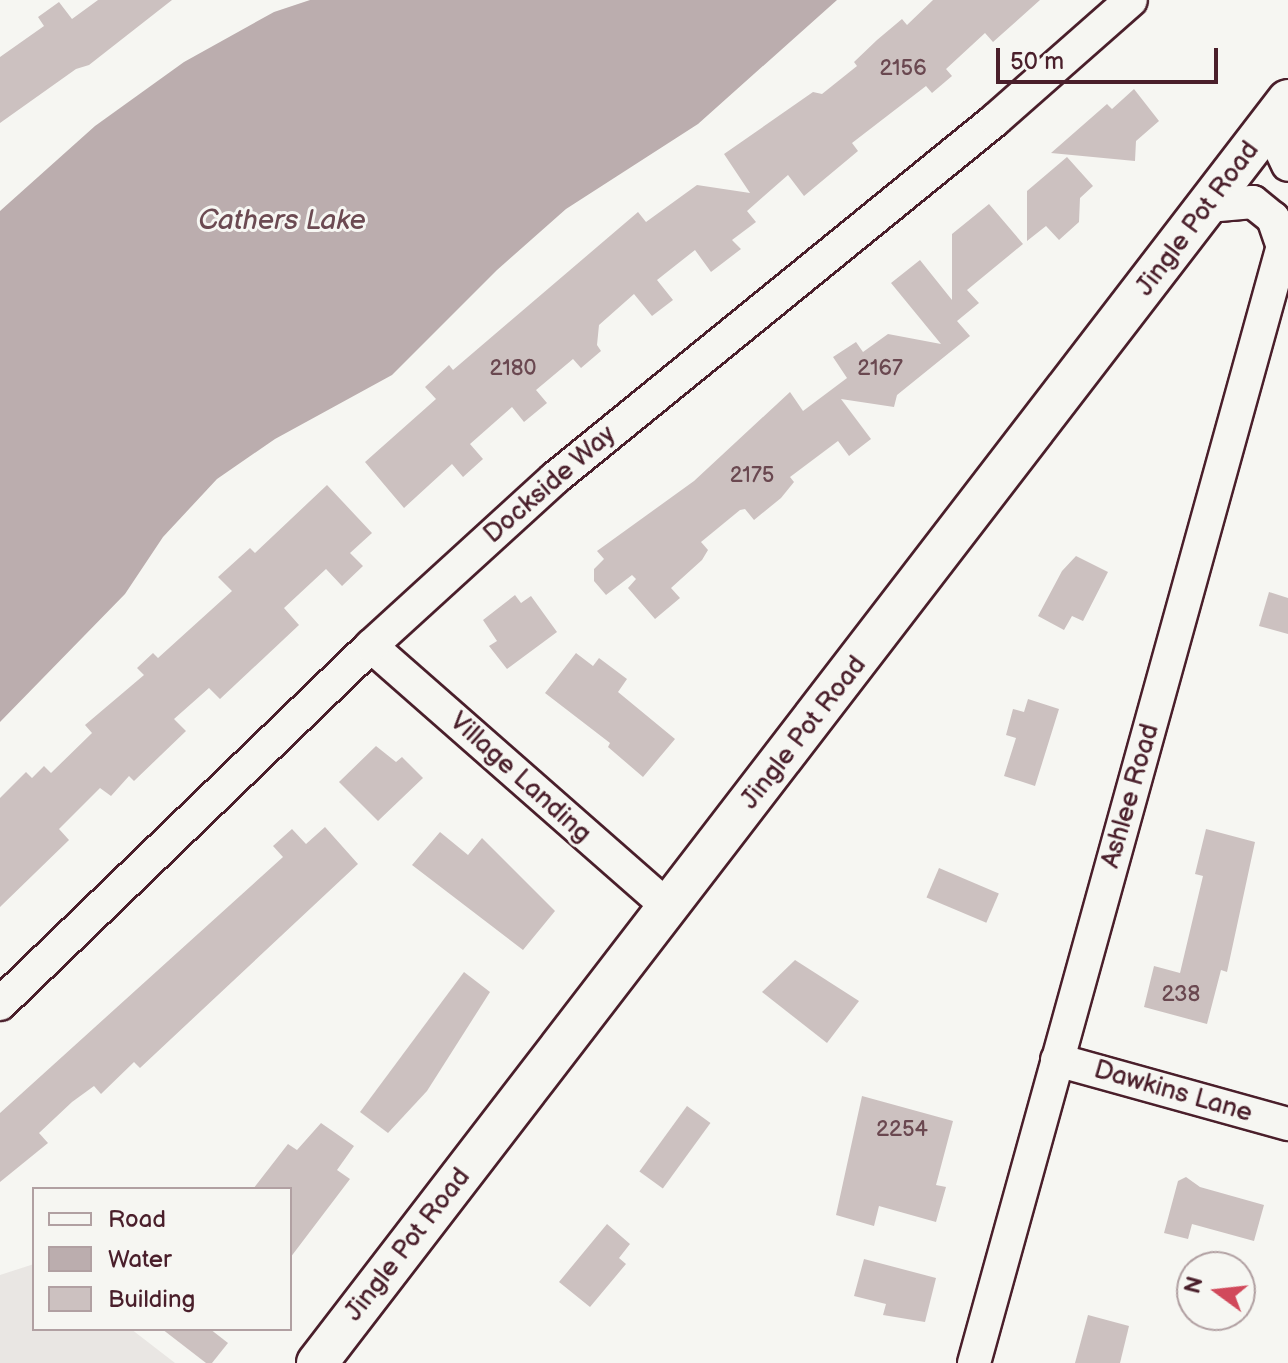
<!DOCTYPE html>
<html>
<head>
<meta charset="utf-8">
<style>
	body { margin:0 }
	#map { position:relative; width:1288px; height:1363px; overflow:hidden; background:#f6f6f2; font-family:"Balsamiq Sans",sans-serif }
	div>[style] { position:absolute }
	.built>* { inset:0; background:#e9e6e3 }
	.water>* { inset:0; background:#bbadae }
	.building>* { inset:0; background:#ccc1c0; transform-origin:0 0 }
	.roads { filter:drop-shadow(2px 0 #4a1f2b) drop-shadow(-2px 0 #4a1f2b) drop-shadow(0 2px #4a1f2b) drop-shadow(0 -2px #4a1f2b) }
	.minor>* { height:32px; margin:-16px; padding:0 16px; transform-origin:16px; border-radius:16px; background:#f6f6f2 }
	.tertiary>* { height:40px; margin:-20px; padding:0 20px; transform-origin:20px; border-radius:20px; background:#f6f6f2 }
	span { translate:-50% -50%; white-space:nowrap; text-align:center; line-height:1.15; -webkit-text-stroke:6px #f6f6f2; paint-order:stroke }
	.number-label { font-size:22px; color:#6a4850 }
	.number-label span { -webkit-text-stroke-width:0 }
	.street-label { font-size:26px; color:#4a1f2b }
	.water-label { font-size:28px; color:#6c4a52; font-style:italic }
	.legend { position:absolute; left:32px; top:1187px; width:260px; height:144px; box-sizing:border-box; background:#f6f6f2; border:2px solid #b1a0a2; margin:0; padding:10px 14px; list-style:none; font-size:24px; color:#4a1f2b }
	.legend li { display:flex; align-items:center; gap:16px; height:40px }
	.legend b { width:40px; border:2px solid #b1a0a2 }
	.north { position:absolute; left:1176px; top:1251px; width:80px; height:80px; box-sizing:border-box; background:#f6f6f2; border:2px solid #b1a0a2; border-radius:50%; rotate:285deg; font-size:22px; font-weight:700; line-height:32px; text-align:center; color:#4a1f2b }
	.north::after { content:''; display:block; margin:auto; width:28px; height:36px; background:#d1495b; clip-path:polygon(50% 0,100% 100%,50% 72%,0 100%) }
	.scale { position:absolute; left:996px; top:48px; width:222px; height:36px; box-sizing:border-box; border:4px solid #4a1f2b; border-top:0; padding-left:10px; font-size:24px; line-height:28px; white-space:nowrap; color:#4a1f2b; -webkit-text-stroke:6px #f6f6f2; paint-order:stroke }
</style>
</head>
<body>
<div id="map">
	<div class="built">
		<div style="clip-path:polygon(34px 1264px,34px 1329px,131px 1329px,175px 1363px,0 1363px,0 1275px)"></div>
	</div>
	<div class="water">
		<div style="clip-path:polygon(310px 0,837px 0,698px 124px,566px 209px,497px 270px,392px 375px,275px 439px,217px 479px,163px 537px,125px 594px,0 722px,0 211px,95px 126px,184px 62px,274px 12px)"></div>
	</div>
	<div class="building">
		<div style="clip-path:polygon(98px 0,172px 0,89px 65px,76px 69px,0 123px,0 57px,44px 26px,38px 17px,59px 2px,72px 19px)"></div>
		<div style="clip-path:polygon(933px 0,1040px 0,993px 42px,985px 33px,946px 69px,952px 76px,932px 93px,926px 86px,852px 143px,858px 151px,804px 196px,788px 175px,747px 211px,756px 222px,732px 240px,741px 249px,711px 272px,695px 250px,657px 280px,673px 300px,652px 316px,634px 294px,599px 325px,597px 345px,601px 351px,581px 368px,573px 359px,536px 390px,547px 403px,524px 422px,512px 407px,470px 444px,483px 459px,463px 477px,452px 464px,404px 508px,365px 462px,436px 399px,425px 387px,449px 365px,453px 370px,638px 212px,646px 222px,697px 185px,750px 193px,724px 154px,813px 92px,822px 94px,857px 66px,854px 62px,877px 40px,902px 19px,907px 25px)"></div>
		<div style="clip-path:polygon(1134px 89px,1159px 121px,1136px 141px,1135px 161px,1051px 153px,1107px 104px,1112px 109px)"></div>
		<div style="clip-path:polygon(1067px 157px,1093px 186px,1080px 198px,1079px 222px,1059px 240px,1046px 226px,1027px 241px,1027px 191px)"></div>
		<div style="clip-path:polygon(989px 204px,1023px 244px,967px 290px,979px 303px,957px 321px,970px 336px,897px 395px,894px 407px,841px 399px,871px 439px,849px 456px,838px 441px,790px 477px,794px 482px,781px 498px,754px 520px,745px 509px,740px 510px,701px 542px,708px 550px,702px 560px,671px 588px,680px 598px,655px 619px,628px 588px,636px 579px,632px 575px,606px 595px,594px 581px,594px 569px,604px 559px,597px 551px,694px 481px,790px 392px,803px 411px,847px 378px,833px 357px,856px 342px,863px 352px,888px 334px,941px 344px,891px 283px,920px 260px,952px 300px,952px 234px)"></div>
		<div style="clip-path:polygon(327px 485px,372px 533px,350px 553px,363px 566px,342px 586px,326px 569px,284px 608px,299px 625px,220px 699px,209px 688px,174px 719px,186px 731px,134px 781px,129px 776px,111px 796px,100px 788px,59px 829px,69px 840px,0 907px,0 798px,26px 772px,32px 778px,44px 766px,51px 773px,92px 733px,85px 725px,144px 675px,137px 668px,153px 653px,158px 658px,232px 591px,218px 577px,250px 548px,255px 553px)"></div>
		<div style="clip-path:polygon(1076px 556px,1108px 572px,1083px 621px,1072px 616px,1064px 630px,1038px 616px,1062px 571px)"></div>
		<div style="clip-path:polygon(1269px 592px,1288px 598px,1288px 634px,1259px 626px)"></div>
		<div style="clip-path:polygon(515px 595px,521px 603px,531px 596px,557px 632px,507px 669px,489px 646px,497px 641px,483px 620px)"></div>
		<div style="clip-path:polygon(576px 653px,593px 666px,599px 658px,627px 679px,618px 692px,675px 739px,643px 777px,608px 747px,610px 743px,545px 693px)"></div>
		<div style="clip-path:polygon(1028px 699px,1059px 709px,1035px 786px,1004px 776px,1016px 738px,1006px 735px,1013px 709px,1024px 712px)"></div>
		<div style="clip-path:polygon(376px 746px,396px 762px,402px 757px,423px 778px,378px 821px,339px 782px)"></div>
		<div style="clip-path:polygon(325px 827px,358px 864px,140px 1068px,134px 1062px,101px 1094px,94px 1086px,72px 1102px,39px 1133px,48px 1143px,0 1182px,0 1113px,283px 857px,273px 846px,292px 829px,306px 844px)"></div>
		<div style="clip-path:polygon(1206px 829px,1255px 842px,1227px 972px,1221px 970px,1207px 1024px,1144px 1007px,1154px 966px,1180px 973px,1203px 876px,1195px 874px)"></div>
		<div style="clip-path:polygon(440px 832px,468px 855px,482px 838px,555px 911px,523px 950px,412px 865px)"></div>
		<div style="left:939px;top:868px;width:65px;height:32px;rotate:23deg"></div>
		<div style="clip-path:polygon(795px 960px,859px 1001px,827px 1043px,762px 992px)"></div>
		<div style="clip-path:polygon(464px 972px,490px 992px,427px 1091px,388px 1133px,360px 1112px)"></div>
		<div style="clip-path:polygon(862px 1096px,953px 1121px,936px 1185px,946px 1187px,936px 1222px,879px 1206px,874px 1226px,836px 1215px)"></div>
		<div style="left:687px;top:1106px;width:29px;height:81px;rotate:36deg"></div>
		<div style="clip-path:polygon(321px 1123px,354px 1146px,337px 1170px,350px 1179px,290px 1258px,290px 1189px,253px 1189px,288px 1144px,297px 1150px)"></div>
		<div style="clip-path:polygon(1186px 1177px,1200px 1187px,1264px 1205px,1254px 1241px,1192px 1224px,1188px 1239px,1164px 1233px,1178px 1181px)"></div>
		<div style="clip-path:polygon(607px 1224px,630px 1244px,619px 1258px,626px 1264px,590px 1307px,559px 1282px)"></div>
		<div style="clip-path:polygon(864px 1259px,936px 1278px,925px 1322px,883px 1315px,886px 1304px,854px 1296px)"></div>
		<div style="clip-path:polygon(1088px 1315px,1129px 1326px,1120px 1363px,1075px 1363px)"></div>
		<div style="clip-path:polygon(162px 1329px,210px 1329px,228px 1343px,212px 1363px,206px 1363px)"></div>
	</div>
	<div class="roads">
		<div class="minor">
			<div style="left:1269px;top:125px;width:44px;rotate:64.6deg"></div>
			<div style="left:1208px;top:206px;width:45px;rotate:-5.1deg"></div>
			<div style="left:1253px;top:202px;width:26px;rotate:39deg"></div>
			<div style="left:1273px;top:218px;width:31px;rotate:71deg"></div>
			<div style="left:371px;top:646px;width:397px;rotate:41.3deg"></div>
			<div style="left:0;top:1004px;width:516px;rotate:-43.98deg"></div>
			<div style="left:371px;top:646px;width:249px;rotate:-42.4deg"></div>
			<div style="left:555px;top:478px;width:567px;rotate:-39.13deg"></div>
			<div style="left:995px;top:120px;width:181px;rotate:-41.4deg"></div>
			<div style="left:1057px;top:1060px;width:240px;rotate:15.5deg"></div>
			<div style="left:974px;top:1363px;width:1178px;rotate:-74.54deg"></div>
		</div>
		<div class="tertiary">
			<div style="left:317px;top:1363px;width:1593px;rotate:-52.45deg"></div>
		</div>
	</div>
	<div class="number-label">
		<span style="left:903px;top:69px">2156</span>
		<span style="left:513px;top:369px">2180</span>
		<span style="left:880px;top:369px">2167</span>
		<span style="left:752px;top:476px">2175</span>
		<span style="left:1181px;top:995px">238</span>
		<span style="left:902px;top:1130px">2254</span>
	</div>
	<div class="street-label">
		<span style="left:1198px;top:219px;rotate:-53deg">Jingle Pot Road</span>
		<span style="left:550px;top:485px;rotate:-41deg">Dockside Way</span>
		<span style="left:804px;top:733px;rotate:-52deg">Jingle Pot Road</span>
		<span style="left:520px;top:778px;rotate:42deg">Village Landing</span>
		<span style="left:1131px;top:796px;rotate:-74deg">Ashlee Road</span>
		<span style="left:1173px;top:1092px;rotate:16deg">Dawkins Lane</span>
		<span style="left:408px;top:1245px;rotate:-52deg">Jingle Pot Road</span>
	</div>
	<div class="water-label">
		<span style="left:282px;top:221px">Cathers Lake</span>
	</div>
	<ul class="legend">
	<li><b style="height:10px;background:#f6f6f2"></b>Road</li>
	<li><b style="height:22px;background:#bbadae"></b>Water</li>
	<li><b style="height:22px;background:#ccc1c0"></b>Building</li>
	</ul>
	<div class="north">N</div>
	<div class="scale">50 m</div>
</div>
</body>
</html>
